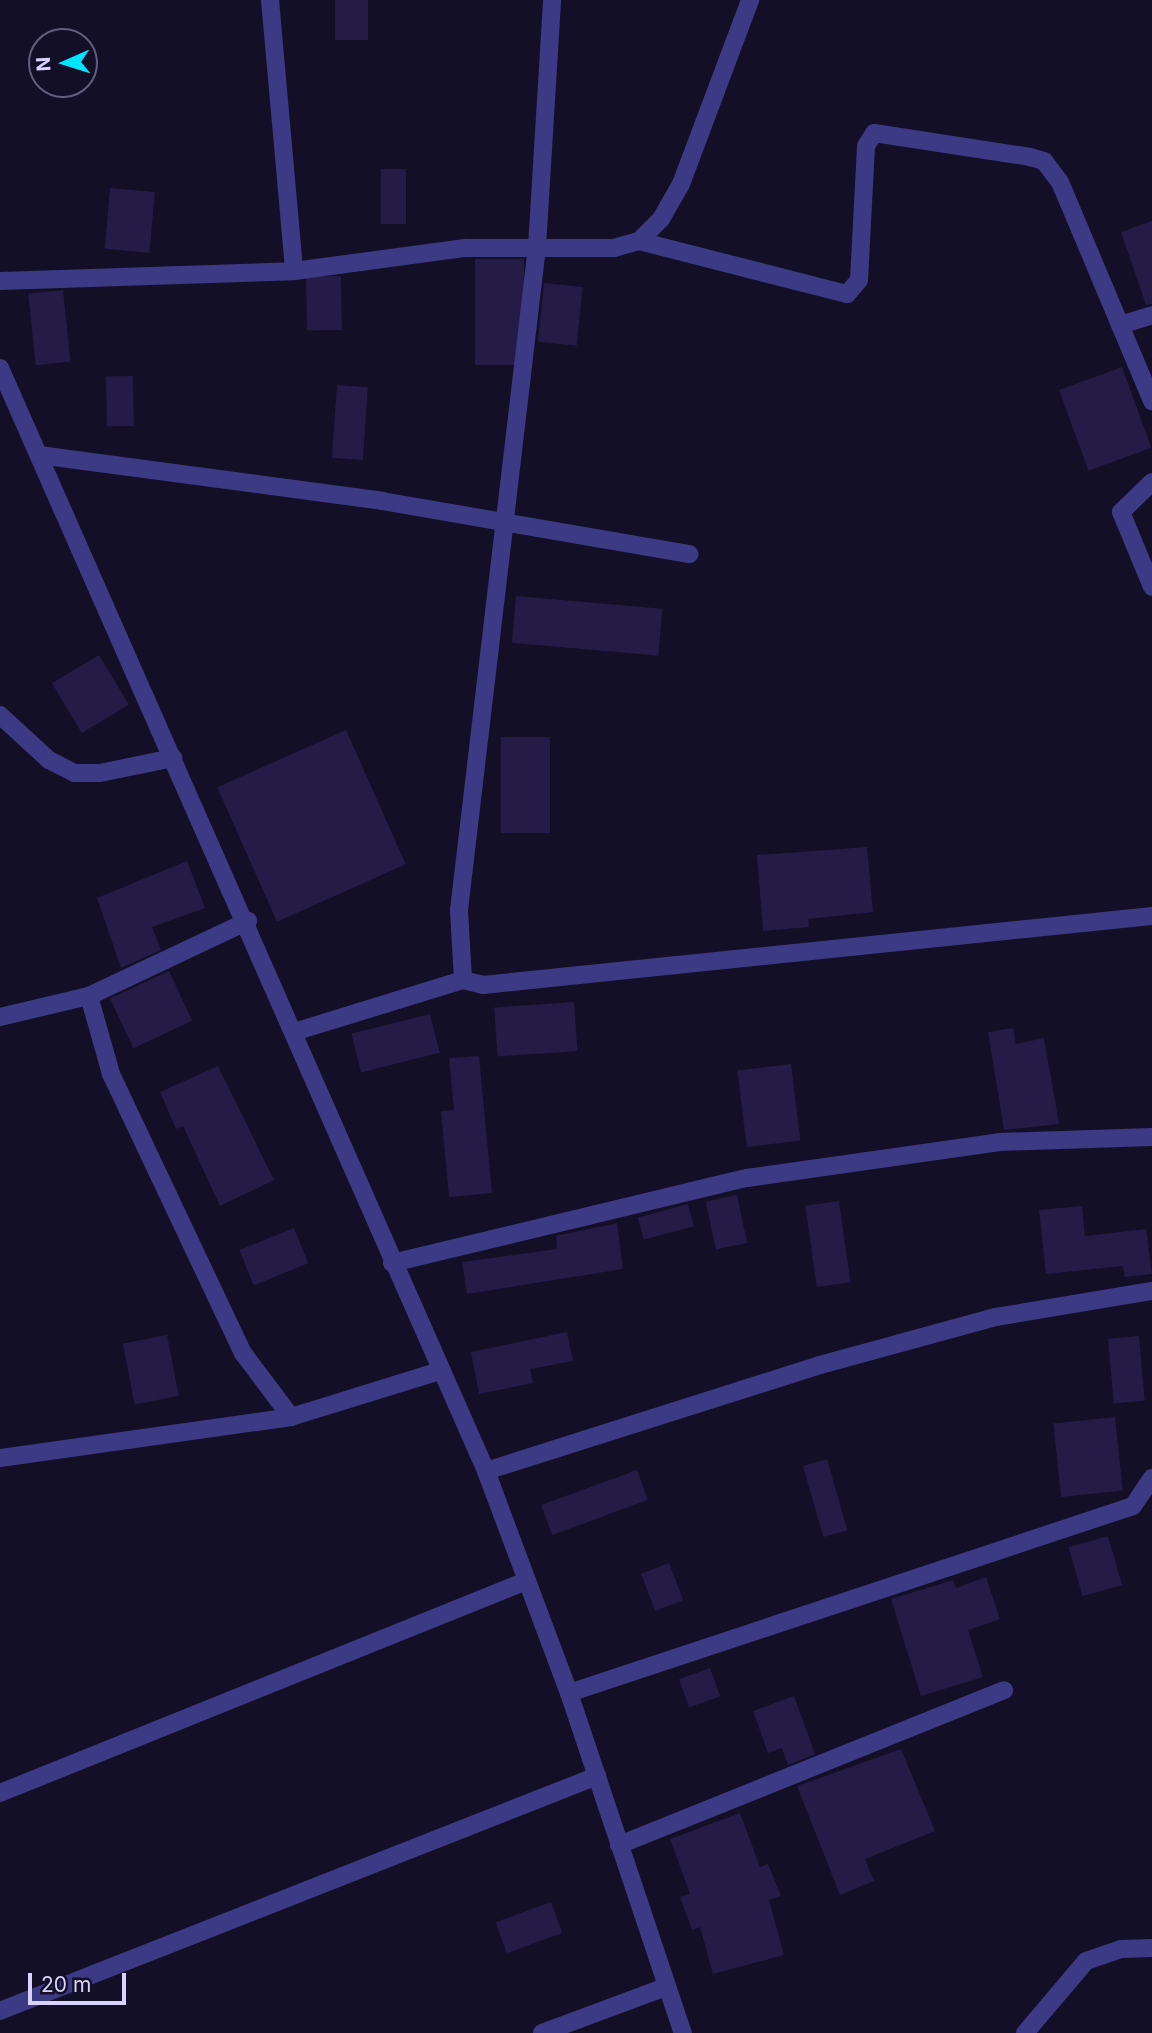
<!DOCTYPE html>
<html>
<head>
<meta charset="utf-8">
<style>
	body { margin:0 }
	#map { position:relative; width:1152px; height:2033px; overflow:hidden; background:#130f26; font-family:Inter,sans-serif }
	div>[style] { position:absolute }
	.building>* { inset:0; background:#241b47; transform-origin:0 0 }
	.minor>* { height:18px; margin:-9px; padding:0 9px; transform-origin:9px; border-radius:9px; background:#3d3a85 }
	span { translate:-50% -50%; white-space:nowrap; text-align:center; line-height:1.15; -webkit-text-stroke:7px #130f26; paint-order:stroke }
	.north { position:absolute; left:28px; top:28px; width:70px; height:70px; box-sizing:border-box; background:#130f26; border:2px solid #625e7d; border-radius:50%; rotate:267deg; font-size:19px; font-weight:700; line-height:28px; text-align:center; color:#d9d4ff }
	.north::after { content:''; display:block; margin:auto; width:24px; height:32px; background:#00e5ff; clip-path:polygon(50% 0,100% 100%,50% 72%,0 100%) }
	.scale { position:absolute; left:28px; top:1973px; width:98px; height:32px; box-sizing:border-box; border:4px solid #d9d4ff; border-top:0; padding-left:9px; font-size:21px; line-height:24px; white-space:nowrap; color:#d9d4ff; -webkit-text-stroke:5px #130f26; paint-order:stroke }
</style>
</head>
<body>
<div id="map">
	<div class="building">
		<div style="left:335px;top:0;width:33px;height:40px"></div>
		<div style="left:381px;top:169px;width:25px;height:55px"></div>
		<div style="left:110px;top:188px;width:45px;height:61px;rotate:5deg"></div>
		<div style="clip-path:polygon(1152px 221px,1152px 304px,1146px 305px,1121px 232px)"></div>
		<div style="left:475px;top:259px;width:49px;height:106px"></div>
		<div style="left:341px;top:276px;width:54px;height:35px;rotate:89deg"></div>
		<div style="left:544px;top:283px;width:39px;height:59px;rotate:6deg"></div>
		<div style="left:63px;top:290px;width:72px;height:35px;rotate:84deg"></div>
		<div style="left:1122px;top:367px;width:86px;height:67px;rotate:70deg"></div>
		<div style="left:133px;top:376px;width:50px;height:27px;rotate:89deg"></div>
		<div style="left:337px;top:385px;width:31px;height:73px;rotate:4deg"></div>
		<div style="left:516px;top:596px;width:147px;height:47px;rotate:5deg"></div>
		<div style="left:99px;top:655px;width:58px;height:55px;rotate:59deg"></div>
		<div style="left:346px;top:730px;width:147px;height:141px;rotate:66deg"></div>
		<div style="left:501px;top:737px;width:49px;height:96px"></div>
		<div style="clip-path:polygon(867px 847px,873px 912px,808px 919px,809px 927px,763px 931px,757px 855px)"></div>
		<div style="clip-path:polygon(187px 861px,205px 908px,152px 927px,161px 950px,121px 968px,97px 898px)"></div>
		<div style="left:169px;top:971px;width:55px;height:65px;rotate:65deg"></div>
		<div style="left:574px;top:1002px;width:49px;height:80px;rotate:86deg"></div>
		<div style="left:430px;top:1014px;width:40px;height:81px;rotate:76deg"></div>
		<div style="clip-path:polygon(1013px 1028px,1016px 1044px,1044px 1038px,1059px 1124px,1004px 1130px,988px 1032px)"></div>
		<div style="clip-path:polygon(479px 1056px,492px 1193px,449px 1197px,441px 1111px,454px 1110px,449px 1058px)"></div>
		<div style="left:791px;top:1064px;width:77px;height:54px;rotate:83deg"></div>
		<div style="clip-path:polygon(218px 1066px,274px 1180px,220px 1206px,183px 1126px,176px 1129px,160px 1092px)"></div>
		<div style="left:737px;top:1195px;width:49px;height:32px;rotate:78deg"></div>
		<div style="left:839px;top:1201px;width:82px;height:34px;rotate:82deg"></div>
		<div style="left:688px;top:1204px;width:23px;height:52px;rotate:75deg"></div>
		<div style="clip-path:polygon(1082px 1206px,1085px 1236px,1146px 1229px,1152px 1274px,1125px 1277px,1123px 1266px,1046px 1274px,1039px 1210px)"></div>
		<div style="clip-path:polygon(617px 1223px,623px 1269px,467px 1294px,462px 1262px,557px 1249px,556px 1236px)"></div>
		<div style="left:294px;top:1228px;width:38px;height:59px;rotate:68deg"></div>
		<div style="clip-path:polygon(567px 1332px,573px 1361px,530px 1369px,533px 1383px,479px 1394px,471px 1352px)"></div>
		<div style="left:167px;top:1335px;width:62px;height:45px;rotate:79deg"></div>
		<div style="left:1139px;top:1336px;width:65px;height:31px;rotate:85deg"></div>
		<div style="left:1115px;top:1417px;width:74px;height:62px;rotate:84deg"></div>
		<div style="left:827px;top:1459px;width:74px;height:25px;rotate:74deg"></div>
		<div style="left:637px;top:1470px;width:32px;height:102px;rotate:70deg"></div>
		<div style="left:1108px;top:1536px;width:51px;height:41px;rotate:74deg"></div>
		<div style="left:669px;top:1563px;width:40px;height:30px;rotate:69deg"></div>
		<div style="clip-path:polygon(986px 1577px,1000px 1619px,968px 1630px,983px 1677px,921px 1696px,891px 1599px,953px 1580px,956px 1588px)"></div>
		<div style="left:710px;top:1668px;width:30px;height:33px;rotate:70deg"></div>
		<div style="clip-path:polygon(794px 1696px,815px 1754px,788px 1765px,782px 1748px,768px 1753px,753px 1711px)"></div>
		<div style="clip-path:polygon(901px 1749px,935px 1831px,865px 1859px,874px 1881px,840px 1895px,797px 1786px)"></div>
		<div style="clip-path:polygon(740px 1813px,760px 1867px,768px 1864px,781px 1896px,769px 1900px,784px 1955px,713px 1974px,700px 1927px,692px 1930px,680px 1897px,690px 1894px,670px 1839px)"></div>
		<div style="left:551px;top:1902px;width:33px;height:59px;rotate:70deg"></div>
	</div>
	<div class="minor">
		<div style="left:270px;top:0;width:272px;rotate:84.9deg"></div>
		<div style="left:639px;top:241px;width:215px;rotate:14.3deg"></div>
		<div style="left:847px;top:294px;width:18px;rotate:-49deg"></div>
		<div style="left:859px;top:280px;width:134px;rotate:-87deg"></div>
		<div style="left:866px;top:146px;width:15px;rotate:-58deg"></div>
		<div style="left:874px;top:133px;width:158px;rotate:8.7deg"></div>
		<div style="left:1030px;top:157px;width:15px;rotate:16deg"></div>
		<div style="left:1044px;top:161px;width:26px;rotate:53deg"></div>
		<div style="left:1060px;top:182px;width:238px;rotate:67.2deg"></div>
		<div style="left:0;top:281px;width:294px;rotate:-1.9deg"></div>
		<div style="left:294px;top:271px;width:173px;rotate:-7.7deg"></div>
		<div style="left:465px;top:248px;width:149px"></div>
		<div style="left:614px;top:248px;width:26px;rotate:-16deg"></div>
		<div style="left:639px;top:241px;width:31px;rotate:-45deg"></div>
		<div style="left:661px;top:219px;width:40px;rotate:-60.3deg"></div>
		<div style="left:681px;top:184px;width:197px;rotate:-69.4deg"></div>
		<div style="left:1120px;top:325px;width:34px;rotate:-17deg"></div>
		<div style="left:0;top:368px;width:1205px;rotate:66.22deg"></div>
		<div style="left:486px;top:1471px;width:237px;rotate:69.5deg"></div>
		<div style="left:569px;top:1693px;width:359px;rotate:71.5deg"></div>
		<div style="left:39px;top:455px;width:346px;rotate:7.6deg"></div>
		<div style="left:382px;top:501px;width:312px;rotate:9.8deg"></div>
		<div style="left:1152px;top:482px;width:43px;rotate:135.9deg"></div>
		<div style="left:1121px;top:512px;width:81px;rotate:67.5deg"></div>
		<div style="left:0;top:715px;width:67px;rotate:42.6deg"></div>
		<div style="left:49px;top:760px;width:28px;rotate:27deg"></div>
		<div style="left:74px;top:773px;width:26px"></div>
		<div style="left:100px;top:773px;width:75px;rotate:-11.6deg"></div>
		<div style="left:463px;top:980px;width:70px;rotate:-93.3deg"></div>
		<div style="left:459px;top:910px;width:668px;rotate:-83.29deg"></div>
		<div style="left:537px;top:247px;width:247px;rotate:-86.5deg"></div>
		<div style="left:89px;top:996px;width:81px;rotate:74.2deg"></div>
		<div style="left:111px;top:1074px;width:309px;rotate:64.7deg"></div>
		<div style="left:243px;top:1353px;width:80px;rotate:53.1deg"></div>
		<div style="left:0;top:1017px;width:91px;rotate:-13.3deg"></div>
		<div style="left:89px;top:996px;width:176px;rotate:-25.3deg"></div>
		<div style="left:294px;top:1032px;width:177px;rotate:-17.1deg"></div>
		<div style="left:463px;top:980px;width:21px;rotate:14deg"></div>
		<div style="left:483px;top:985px;width:673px;rotate:-5.89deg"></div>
		<div style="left:392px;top:1263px;width:365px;rotate:-13.5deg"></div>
		<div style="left:747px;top:1178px;width:255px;rotate:-8.1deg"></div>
		<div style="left:999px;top:1142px;width:153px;rotate:-1.9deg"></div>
		<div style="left:0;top:1458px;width:294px;rotate:-8deg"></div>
		<div style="left:291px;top:1417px;width:156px;rotate:-17.2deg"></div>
		<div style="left:486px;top:1471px;width:350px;rotate:-17.6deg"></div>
		<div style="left:820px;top:1365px;width:182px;rotate:-15.3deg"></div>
		<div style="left:996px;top:1317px;width:158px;rotate:-9.5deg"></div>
		<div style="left:569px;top:1693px;width:594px;rotate:-18.34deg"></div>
		<div style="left:1133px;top:1506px;width:34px;rotate:-56deg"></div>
		<div style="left:0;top:1793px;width:567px;rotate:-21.95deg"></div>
		<div style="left:619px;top:1845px;width:415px;rotate:-21.9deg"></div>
		<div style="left:0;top:2011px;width:642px;rotate:-21.49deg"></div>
		<div style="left:542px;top:2033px;width:132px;rotate:-20.4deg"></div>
		<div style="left:1025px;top:2033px;width:94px;rotate:-49.7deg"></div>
		<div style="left:1086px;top:1961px;width:37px;rotate:-19deg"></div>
		<div style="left:1121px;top:1949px;width:31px;rotate:-2deg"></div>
	</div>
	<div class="north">N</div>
	<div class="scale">20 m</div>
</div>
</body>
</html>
